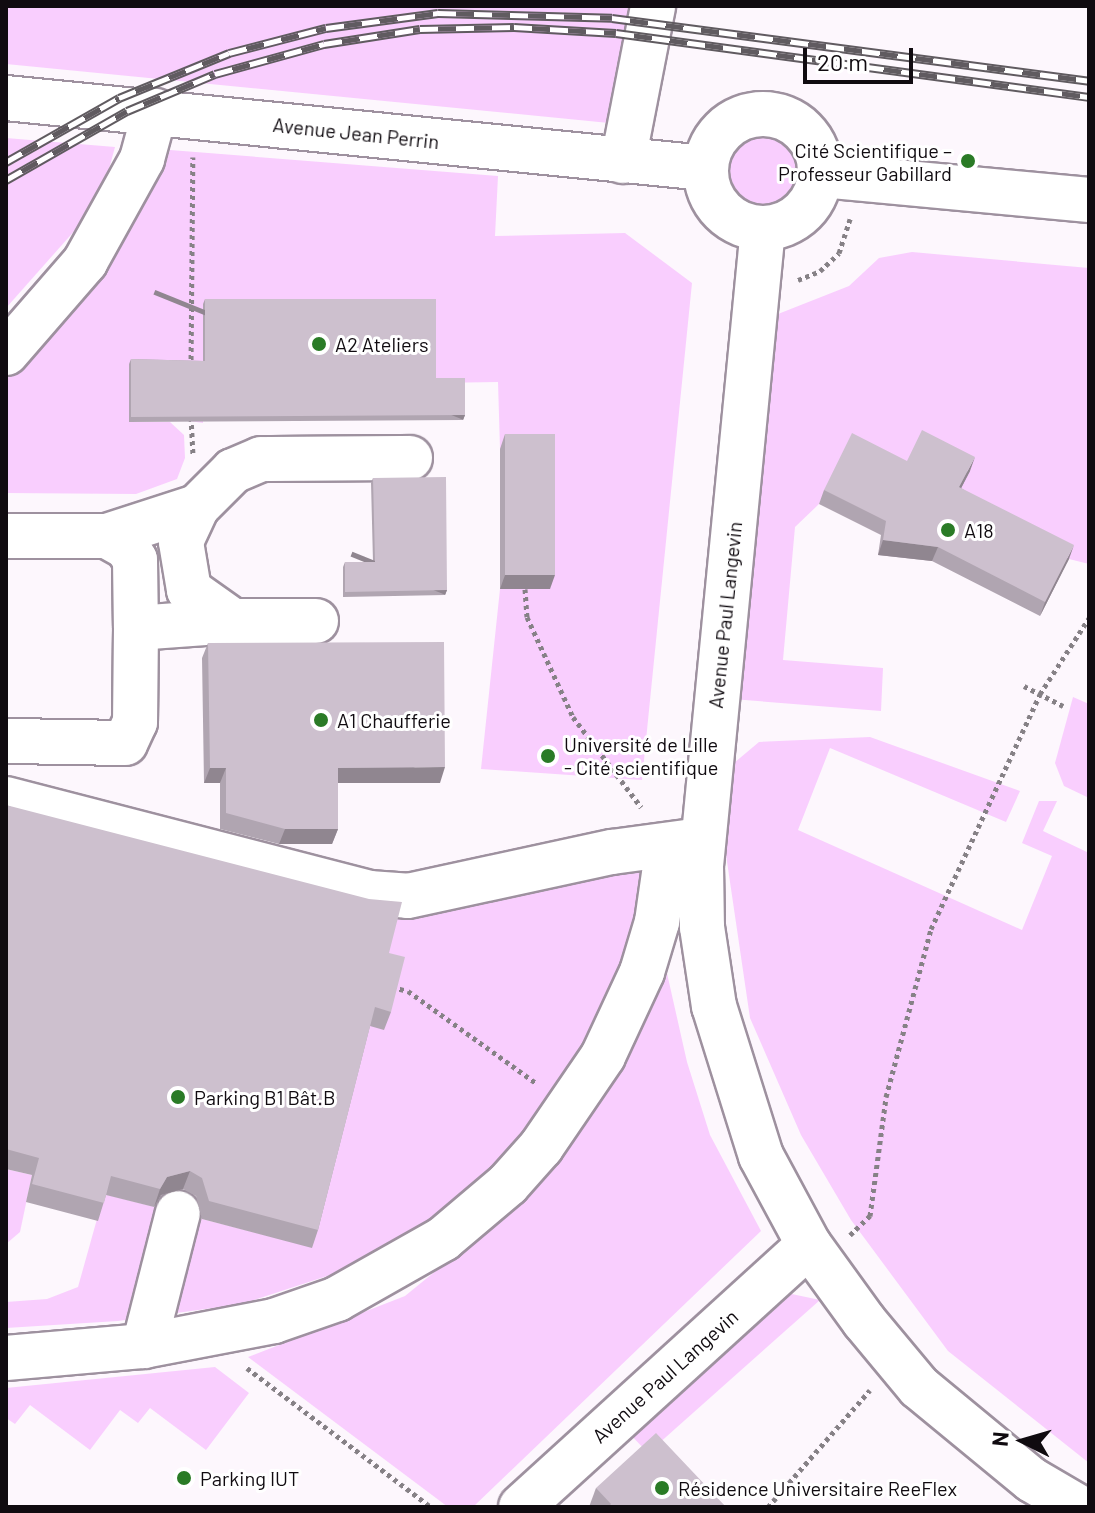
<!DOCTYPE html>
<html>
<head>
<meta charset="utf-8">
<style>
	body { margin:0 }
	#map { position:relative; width:1095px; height:1513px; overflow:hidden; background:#fdf7fd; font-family:Barlow,sans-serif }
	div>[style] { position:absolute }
	.green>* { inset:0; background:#f9cefe }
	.round { border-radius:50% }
	.path>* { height:5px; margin-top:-2.5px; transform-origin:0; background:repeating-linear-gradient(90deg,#868186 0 4px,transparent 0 8px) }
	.roads { filter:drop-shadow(2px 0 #9e919f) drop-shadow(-2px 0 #9e919f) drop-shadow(0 2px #9e919f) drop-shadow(0 -2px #9e919f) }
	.minor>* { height:44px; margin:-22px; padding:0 22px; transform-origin:22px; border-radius:22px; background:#fff }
	.minor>.ring { margin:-22px; padding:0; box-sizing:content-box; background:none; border:44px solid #fff; border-radius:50% }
	.rail>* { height:9px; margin-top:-4.5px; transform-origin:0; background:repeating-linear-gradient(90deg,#fff 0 18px,#605b60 0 36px); box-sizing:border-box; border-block:2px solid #605b60 }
	.wall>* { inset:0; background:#b0a5b1 }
	.shaded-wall>* { inset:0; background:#908690; transform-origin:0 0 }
	.building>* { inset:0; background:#cdc0ce; transform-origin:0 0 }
	.dots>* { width:22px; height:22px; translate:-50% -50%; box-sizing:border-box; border:4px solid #fff; border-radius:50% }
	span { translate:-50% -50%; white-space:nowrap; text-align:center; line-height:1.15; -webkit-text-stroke:6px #fff; paint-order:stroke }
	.street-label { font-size:20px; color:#100b10 }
	.poi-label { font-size:20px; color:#100b10 }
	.right { translate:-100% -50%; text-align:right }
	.left { translate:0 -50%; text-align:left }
	.frame { position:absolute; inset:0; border:8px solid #100b10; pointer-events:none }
	.north { position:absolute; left:983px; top:1401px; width:80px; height:80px; -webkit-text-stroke:6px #fff; paint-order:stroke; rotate:275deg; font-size:22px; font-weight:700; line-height:32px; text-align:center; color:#100b10 }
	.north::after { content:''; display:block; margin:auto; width:28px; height:36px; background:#100b10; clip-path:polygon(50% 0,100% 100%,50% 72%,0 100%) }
	.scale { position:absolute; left:803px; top:48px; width:110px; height:36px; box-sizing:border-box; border:4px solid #100b10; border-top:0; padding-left:10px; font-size:24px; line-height:28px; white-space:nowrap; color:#100b10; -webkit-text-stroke:6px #fff; paint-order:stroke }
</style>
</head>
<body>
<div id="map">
	<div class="green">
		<div style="clip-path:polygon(6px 6px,632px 6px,609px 123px,6px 64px)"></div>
		<div class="round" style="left:730px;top:134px;width:74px;height:74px"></div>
		<div style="clip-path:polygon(6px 138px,115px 147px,100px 202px,6px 308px)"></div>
		<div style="clip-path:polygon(170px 150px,498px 176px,495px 236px,625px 233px,692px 283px,642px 780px,481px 769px,500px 589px,549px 589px,500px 449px,498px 382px,435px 383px,203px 305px,203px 423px,170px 418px,129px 422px,170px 422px,184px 435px,185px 458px,177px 479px,136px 494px,6px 493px,6px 373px,163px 172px)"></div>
		<div style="clip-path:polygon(912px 252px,1089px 268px,1089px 564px,1069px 559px,847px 447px,819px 504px,795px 527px,783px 660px,883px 668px,881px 711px,732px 699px,778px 314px,849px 286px,879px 258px)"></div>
		<div style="clip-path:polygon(1073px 697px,1089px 704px,1089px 798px,1064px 786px,1055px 763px)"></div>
		<div style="clip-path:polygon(870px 737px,1020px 791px,1006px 822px,830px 748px,798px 830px,1022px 930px,1052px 856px,1022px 843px,1039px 801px,1057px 801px,1043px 831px,1089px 853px,1089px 1463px,948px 1351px,851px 1220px,801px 1135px,750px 1018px,725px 848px,734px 763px,759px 742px)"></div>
		<div style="clip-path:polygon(653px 861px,616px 999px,507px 1163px,436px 1220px,382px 1258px,242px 1304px,118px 1321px,6px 1328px,6px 1302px,47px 1299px,78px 1287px,104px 1194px,312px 1247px,369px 1025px,384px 1029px,383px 971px,397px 913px)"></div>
		<div style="clip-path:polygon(662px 951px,687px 1062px,710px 1135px,761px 1231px,473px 1507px,448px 1507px,248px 1357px,405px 1296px,508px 1212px)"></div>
		<div style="clip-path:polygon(6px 1169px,32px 1175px,20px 1232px,6px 1244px)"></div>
		<div style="clip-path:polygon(787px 1293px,820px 1300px,648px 1453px,626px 1430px)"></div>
		<div style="clip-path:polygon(215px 1367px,249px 1393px,206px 1450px,150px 1408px,138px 1423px,120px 1410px,90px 1450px,30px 1405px,15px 1424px,6px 1418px,6px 1388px)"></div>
	</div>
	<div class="path">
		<div style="left:798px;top:280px;width:24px;rotate:-22deg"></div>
		<div style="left:820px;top:271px;width:26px;rotate:-43deg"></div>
		<div style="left:839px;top:253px;width:36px;rotate:-72deg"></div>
		<div style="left:191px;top:367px;width:210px;rotate:-89.5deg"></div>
		<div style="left:191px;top:417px;width:37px;rotate:87deg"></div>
		<div style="left:525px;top:589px;width:28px;rotate:86deg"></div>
		<div style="left:527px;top:617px;width:110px;rotate:65.3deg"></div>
		<div style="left:573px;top:717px;width:113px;rotate:52.9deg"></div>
		<div style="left:1024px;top:686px;width:44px;rotate:27.1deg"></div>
		<div style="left:392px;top:987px;width:16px;rotate:14deg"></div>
		<div style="left:408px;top:991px;width:158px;rotate:35.7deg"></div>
		<div style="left:850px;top:1235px;width:28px;rotate:-44deg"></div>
		<div style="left:870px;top:1216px;width:120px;rotate:-82.3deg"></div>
		<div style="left:886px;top:1097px;width:174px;rotate:-75deg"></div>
		<div style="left:931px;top:929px;width:259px;rotate:-65.1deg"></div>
		<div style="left:1040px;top:694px;width:90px;rotate:-57.2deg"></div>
		<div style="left:247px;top:1368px;width:231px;rotate:37.1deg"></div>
		<div style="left:768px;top:1507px;width:155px;rotate:-48.9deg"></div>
	</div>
	<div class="roads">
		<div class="minor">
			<div style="left:6px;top:98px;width:702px;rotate:5.72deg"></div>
			<div class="ring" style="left:706px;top:114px;width:70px;height:70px"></div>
			<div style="left:623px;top:161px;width:158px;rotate:-79deg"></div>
			<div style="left:820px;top:175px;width:270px;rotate:5.3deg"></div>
			<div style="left:763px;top:228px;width:641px;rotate:95.55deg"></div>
			<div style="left:701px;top:866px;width:61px;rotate:89.1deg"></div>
			<div style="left:702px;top:927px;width:80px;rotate:81.4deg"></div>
			<div style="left:714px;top:1006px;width:157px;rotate:72.6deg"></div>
			<div style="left:761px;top:1156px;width:101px;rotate:61.7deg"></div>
			<div style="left:809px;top:1245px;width:94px;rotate:54.1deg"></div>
			<div style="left:864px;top:1321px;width:86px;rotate:50.2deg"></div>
			<div style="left:919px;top:1387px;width:146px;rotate:39.5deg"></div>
			<div style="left:1032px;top:1480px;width:53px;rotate:30.4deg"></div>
			<div style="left:6px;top:353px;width:121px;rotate:-49deg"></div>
			<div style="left:85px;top:262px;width:118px;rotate:-61deg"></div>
			<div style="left:142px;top:159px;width:50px;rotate:-74.8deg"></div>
			<div style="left:197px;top:507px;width:38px;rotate:115deg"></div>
			<div style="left:181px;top:542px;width:49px;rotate:80.5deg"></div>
			<div style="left:189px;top:590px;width:54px;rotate:35.2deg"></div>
			<div style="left:233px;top:621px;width:83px"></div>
			<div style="left:6px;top:536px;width:101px"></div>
			<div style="left:107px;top:536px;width:23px;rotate:29deg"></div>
			<div style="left:127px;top:547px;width:15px;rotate:58deg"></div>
			<div style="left:135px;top:560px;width:68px;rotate:89.2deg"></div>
			<div style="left:136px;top:628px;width:94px;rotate:90.6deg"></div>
			<div style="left:135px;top:722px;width:23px;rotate:115deg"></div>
			<div style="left:125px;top:743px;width:119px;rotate:-179deg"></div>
			<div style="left:107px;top:536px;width:95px;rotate:-17.9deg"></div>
			<div style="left:197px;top:507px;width:51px;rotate:-45deg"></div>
			<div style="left:233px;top:471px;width:30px;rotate:-23deg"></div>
			<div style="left:261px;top:459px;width:149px;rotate:-0.4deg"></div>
			<div style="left:136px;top:628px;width:97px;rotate:-4.1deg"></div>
			<div style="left:6px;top:799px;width:375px;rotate:14.5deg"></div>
			<div style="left:369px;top:893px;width:39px;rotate:4deg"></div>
			<div style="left:408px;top:896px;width:209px;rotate:-12.2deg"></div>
			<div style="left:612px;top:852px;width:82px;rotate:-7.7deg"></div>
			<div style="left:144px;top:1346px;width:137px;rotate:-75.7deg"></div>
			<div style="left:6px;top:1358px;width:139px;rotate:-5deg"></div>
			<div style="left:144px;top:1346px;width:132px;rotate:-10.9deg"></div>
			<div style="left:274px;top:1321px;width:67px;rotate:-19.2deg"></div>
			<div style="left:337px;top:1299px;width:122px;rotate:-29.5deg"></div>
			<div style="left:443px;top:1239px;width:85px;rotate:-40.2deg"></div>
			<div style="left:508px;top:1184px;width:50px;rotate:-48.3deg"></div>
			<div style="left:541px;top:1147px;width:110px;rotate:-55.7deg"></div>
			<div style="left:603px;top:1056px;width:93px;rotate:-65.1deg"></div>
			<div style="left:642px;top:972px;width:52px;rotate:-73.3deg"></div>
			<div style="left:657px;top:922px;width:77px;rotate:-81.8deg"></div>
			<div style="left:521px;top:1507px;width:389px;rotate:-42.3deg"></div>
		</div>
	</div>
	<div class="rail">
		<div style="left:6px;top:162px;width:130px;rotate:-29.5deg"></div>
		<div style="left:119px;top:98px;width:119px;rotate:-22.2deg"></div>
		<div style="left:229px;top:53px;width:100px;rotate:-14.5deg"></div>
		<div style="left:326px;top:28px;width:113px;rotate:-7.6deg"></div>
		<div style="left:438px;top:13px;width:174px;rotate:1.6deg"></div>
		<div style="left:612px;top:18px;width:481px;rotate:7.5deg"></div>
		<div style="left:6px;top:180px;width:139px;rotate:-29.7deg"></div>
		<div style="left:127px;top:111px;width:95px;rotate:-22.8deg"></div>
		<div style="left:215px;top:74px;width:113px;rotate:-15.4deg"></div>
		<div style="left:324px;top:44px;width:97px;rotate:-8.9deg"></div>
		<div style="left:420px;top:29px;width:94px;rotate:-1.2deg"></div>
		<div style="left:514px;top:27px;width:102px;rotate:3.4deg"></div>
		<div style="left:616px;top:33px;width:477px;rotate:7.7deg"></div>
	</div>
	<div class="wall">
		<div style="clip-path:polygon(205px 299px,436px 378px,465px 415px,463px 420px,129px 422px,129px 364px,131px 359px,203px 361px,203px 304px)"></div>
		<div style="clip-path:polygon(505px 434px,550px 589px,500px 589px,500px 449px)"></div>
		<div style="clip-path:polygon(970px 471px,961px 488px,1069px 559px,1040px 616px,932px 561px,878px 555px,881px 535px,819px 504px,824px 490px)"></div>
		<div style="clip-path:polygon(373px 478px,447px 590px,445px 595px,343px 597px,343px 567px,345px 562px,373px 562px,371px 483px)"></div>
		<div style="clip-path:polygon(208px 643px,440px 783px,338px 783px,338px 829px,332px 844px,279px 844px,220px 829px,220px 783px,204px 783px,202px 658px)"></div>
		<div style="clip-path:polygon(6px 805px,389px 953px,391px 1012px,384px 1030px,370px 1026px,318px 1230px,312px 1248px,202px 1219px,196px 1196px,183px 1189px,161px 1195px,154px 1207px,106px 1195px,98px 1221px,26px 1202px,32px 1175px,6px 1169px)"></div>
		<div style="clip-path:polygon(596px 1488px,726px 1507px,589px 1507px)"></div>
	</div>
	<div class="shaded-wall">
		<div style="left:465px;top:415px;width:5px;height:334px;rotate:112deg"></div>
		<div style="clip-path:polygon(975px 457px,970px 471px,954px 502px,959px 487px)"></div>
		<div style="clip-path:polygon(883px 540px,938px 547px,932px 561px,878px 555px)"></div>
		<div style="clip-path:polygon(1074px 545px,1069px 559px,1040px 616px,1045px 602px)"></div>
		<div style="clip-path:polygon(505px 575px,555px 575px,550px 589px,500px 589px)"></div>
		<div style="left:447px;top:590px;width:5px;height:102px;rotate:112deg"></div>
		<div style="clip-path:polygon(445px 767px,440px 783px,332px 783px,338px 768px)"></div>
		<div style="clip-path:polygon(210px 768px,226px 768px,220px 783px,204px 783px)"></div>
		<div style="clip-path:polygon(285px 829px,338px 829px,332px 844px,279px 844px)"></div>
		<div style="clip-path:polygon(190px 1171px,183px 1189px,161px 1195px,154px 1207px,160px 1189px,167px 1177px)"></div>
	</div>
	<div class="building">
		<div style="clip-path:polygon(205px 299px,436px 299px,436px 378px,465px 378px,465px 415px,131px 417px,131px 359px,205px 361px)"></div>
		<div style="clip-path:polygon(922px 430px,975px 457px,959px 487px,1074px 545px,1045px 602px,938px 547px,883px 540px,886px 521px,824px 490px,852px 433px,907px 461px)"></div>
		<div style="left:505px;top:434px;width:50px;height:141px"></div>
		<div style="clip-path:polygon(446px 477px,447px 590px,345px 592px,345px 562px,375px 562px,373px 478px)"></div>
		<div style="clip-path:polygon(444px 642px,445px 767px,338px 768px,338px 829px,285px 829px,226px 813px,226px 768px,210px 768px,208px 643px)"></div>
		<div style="clip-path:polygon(6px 805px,369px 899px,402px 902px,389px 953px,405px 957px,391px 1012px,375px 1007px,318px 1230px,209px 1201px,202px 1178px,190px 1171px,167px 1177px,160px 1189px,111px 1176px,104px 1203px,32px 1184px,39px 1158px,6px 1149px)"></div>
		<div style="clip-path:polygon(656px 1433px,726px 1507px,608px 1507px,611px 1504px,596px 1488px)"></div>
	</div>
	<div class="dots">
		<div style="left:968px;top:161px;background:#2a7b26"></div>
		<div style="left:319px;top:344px;background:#2a7b26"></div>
		<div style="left:948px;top:530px;background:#2a7b26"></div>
		<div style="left:321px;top:720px;background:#2a7b26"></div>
		<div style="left:548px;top:756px;background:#2a7b26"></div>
		<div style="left:178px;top:1097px;background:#2a7b26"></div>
		<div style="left:184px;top:1478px;background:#2a7b26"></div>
		<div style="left:662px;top:1488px;background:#2a7b26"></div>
	</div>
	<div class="street-label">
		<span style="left:356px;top:133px;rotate:6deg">Avenue Jean Perrin</span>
		<span style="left:725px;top:615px;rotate:-84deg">Avenue Paul Langevin</span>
		<span style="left:665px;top:1376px;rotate:-42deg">Avenue Paul Langevin</span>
	</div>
	<div class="poi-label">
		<span class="right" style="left:952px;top:162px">Cité Scientifique –<br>Professeur Gabillard</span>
		<span class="left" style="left:335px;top:344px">A2 Ateliers</span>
		<span class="left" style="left:964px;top:530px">A18</span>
		<span class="left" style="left:337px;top:720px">A1 Chaufferie</span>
		<span class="left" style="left:564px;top:756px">Université de Lille<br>‐ Cité scientifique</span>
		<span class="left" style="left:194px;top:1097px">Parking B1 Bât.B</span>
		<span class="left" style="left:200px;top:1478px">Parking IUT</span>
		<span class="left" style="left:678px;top:1488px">Résidence Universitaire ReeFlex</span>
	</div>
	<div class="frame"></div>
	<div class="north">N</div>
	<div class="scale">20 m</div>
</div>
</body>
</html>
